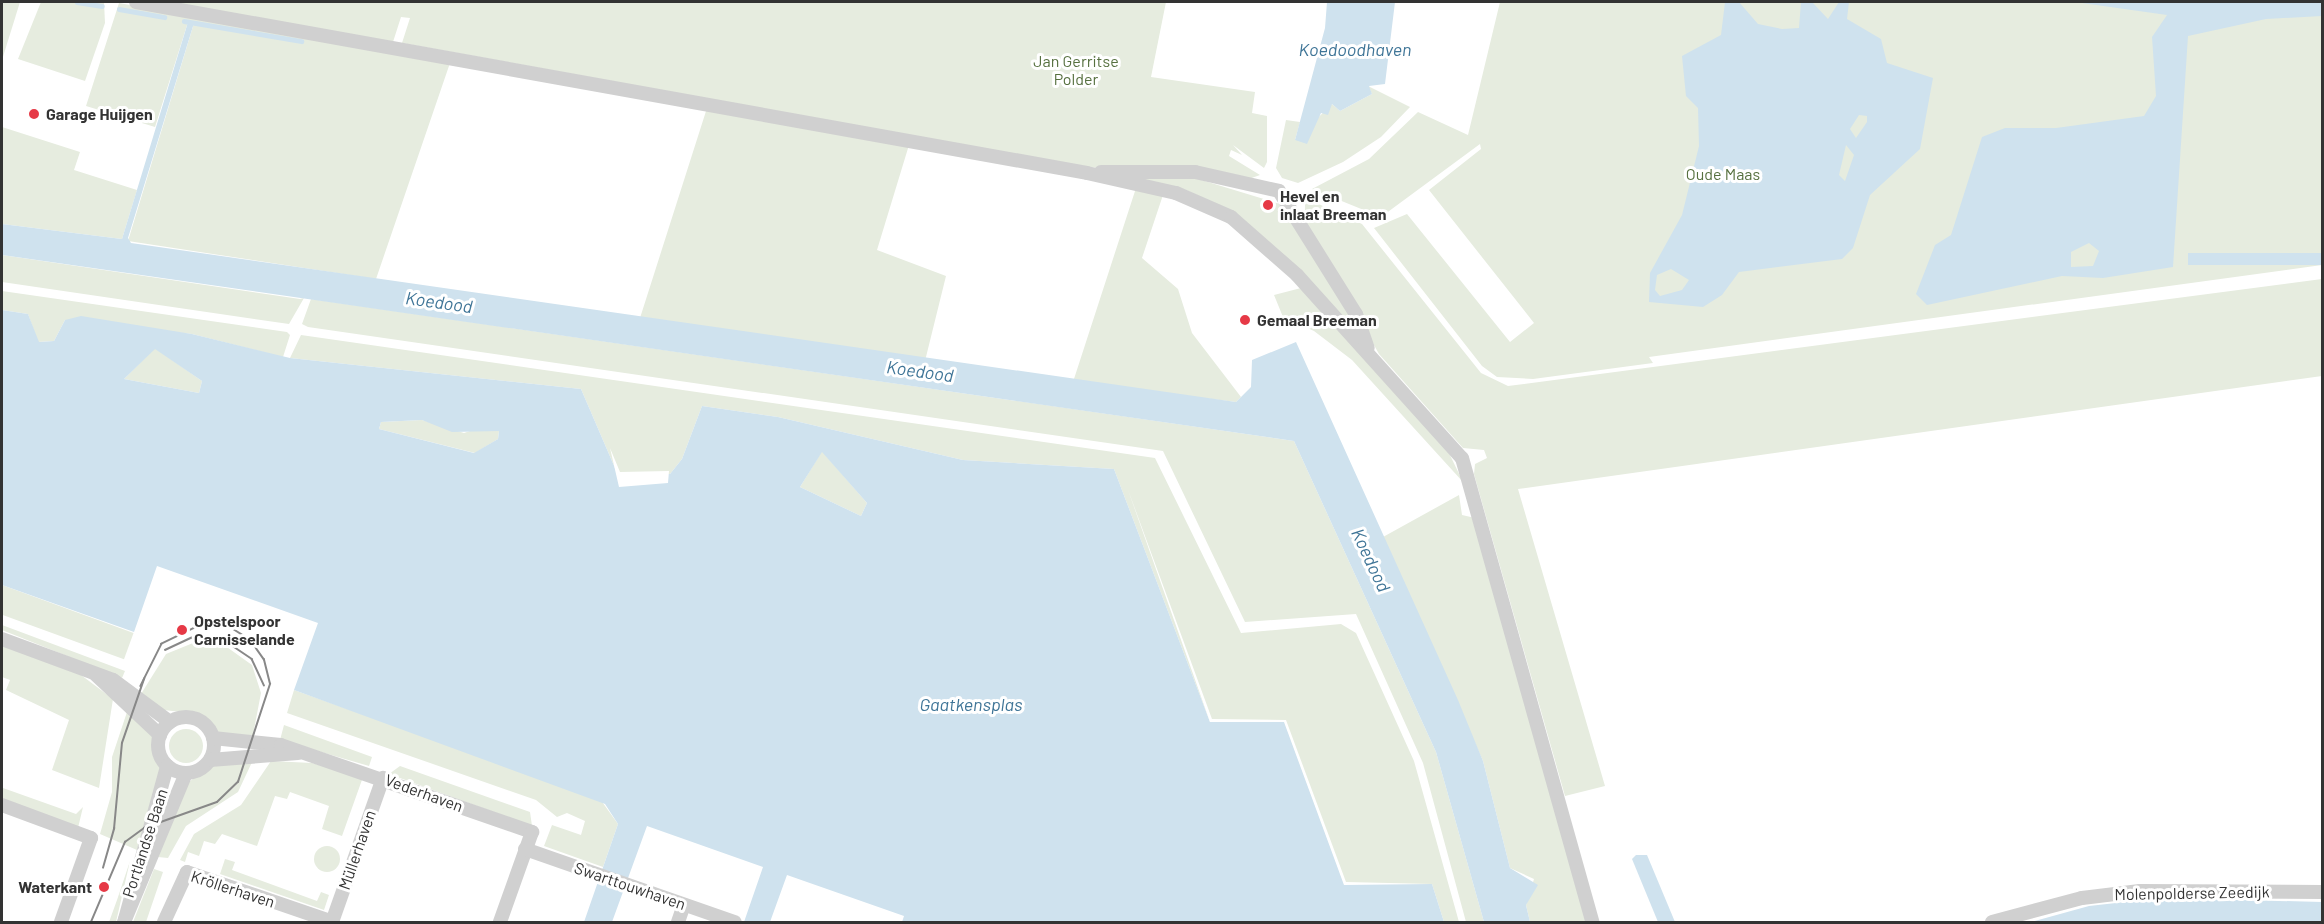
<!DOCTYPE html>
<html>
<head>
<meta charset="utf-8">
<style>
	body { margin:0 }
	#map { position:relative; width:2324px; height:924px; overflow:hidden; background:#fff; font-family:Barlow,sans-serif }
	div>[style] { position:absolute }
	.green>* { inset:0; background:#e6ecdf; transform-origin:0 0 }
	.round { border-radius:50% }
	.water>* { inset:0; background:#cfe2ee; transform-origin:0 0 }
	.pier>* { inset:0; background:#fff }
	.stream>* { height:4.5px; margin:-2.25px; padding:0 2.25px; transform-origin:2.25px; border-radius:2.25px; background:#cfe2ee }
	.minor>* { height:14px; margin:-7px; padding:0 7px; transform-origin:7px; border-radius:7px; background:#d0d0d0 }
	.minor>.ring { margin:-7px; padding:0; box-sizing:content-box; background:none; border:14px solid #d0d0d0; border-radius:50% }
	.tram>* { height:1.5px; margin:-0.75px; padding:0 0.75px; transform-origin:0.75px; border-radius:0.75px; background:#888 }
	.dots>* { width:16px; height:16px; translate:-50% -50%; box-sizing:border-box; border:3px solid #fff; border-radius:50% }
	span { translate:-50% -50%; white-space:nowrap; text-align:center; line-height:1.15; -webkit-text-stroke:6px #fff; paint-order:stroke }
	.park-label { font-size:16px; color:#56703f }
	.poi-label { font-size:16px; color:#333; font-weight:700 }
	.left { translate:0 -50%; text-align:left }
	.right { translate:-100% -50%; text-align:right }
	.street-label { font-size:16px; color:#333 }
	.water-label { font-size:18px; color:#3f7597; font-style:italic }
	.frame { position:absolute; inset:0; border:3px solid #333; pointer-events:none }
</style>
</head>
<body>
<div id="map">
	<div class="green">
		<div style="clip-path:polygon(2px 2px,20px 2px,2px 60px)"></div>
		<div style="clip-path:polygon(41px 2px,104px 2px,105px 23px,85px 81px,18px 59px)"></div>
		<div style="clip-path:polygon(167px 2px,1166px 2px,1151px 77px,1255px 92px,1252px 113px,1267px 116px,1267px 162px,1264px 168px,1233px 145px,1242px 155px,1231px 150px,1229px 156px,1260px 175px,1246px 180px,1086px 167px,402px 43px,410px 18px,401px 17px,393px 42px)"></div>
		<div style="clip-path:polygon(1500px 2px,2322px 2px,2322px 265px,1649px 357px,1653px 363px,1533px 379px,1497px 377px,1482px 366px,1374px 228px,1407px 214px,1510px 342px,1534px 323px,1429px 190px,1481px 149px,1480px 144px,1381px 217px,1312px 189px,1369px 159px,1418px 112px,1468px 135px)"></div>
		<div style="clip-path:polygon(119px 3px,450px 63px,376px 279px,128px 241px,194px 23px,188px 22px,155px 127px,86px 106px)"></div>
		<div style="clip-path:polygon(1368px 86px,1410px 107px,1381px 137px,1343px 162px,1298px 183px,1282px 178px,1276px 168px,1286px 120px,1300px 122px,1295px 140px,1332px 104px,1340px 111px,1372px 94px)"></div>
		<div style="clip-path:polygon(707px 108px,909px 145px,877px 250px,946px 276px,925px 361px,640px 318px)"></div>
		<div style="clip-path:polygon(2px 127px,80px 152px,74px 170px,137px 190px,122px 239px,2px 224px)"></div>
		<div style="clip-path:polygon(1121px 175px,1185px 175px,1280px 204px,1352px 315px,1356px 331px,1276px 248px,1232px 211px,1186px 190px)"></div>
		<div style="clip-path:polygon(1136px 188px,1163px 195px,1142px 258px,1178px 289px,1192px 333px,1241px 397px,1236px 402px,1073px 382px)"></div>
		<div style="clip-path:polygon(1312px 201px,1362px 224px,1481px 373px,1508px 386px,2322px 279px,2322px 376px,1518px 489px,1605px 786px,1565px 796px,1474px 474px,1475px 464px,1487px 458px,1484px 450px,1463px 448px,1379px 354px,1305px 222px,1305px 203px)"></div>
		<div style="clip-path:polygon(2px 255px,300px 299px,304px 298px,289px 324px,2px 282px)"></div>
		<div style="clip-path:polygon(1301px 288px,1448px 451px,1463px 482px,1352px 360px,1314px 331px,1283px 317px,1274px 295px)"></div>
		<div style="clip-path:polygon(2px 291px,287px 332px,290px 335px,283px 357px,192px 334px,65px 320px,54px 341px,38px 342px,28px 314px,2px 310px)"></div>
		<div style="clip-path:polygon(311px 299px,1294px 441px,1436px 752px,1484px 922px,1466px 922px,1423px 763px,1356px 614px,1245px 622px,1163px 451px,308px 327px,302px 324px)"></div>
		<div style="clip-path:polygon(301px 335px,1155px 458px,1241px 633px,1341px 624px,1356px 633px,1414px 761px,1459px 922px,1444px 922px,1432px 884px,1344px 885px,1210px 722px,1114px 469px,963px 460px,778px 417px,702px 406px,682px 459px,670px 474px,618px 475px,581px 389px,290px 358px)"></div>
		<div style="clip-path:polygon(155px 348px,202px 381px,199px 393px,124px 379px)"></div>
		<div style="clip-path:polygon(422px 420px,464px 433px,479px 428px,499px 431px,498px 439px,475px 453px,379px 429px,381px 422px)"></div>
		<div style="clip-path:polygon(822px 451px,867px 503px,861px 516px,800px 487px)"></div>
		<div style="clip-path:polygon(1459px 495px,1462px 515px,1475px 518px,1587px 922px,1530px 922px,1526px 905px,1534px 879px,1510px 868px,1483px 761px,1383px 537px)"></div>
		<div style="left:2px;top:585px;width:140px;height:28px;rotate:20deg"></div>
		<div style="clip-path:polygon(2px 625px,125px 671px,122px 678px,2px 630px)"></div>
		<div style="clip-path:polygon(198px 641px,224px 645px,252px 665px,261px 693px,252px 740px,220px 733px,198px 714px,164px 710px,141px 694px,166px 654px)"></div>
		<div style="clip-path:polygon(2px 645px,77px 672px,113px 699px,99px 788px,52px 770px,69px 720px,6px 690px,10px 680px,2px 677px)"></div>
		<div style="clip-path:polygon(294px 690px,600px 799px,618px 824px,603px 867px,544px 846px,552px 825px,581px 835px,585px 821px,567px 813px,557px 817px,536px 800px,287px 713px)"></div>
		<div style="clip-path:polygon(127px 712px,152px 735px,161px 771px,137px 850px,100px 834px,112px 792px,112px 757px)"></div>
		<div style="clip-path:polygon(284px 725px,372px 757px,369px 766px,280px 740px)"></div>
		<div class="round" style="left:169px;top:729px;width:34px;height:34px"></div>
		<div style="clip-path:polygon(253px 760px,238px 792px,186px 826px,168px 858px,158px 857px,187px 783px,214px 765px)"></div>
		<div style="clip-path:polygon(271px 761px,312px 763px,363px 777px,342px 836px,322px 829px,329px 806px,290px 792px,287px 799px,275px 796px,257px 846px,222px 834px,215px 844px,204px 841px,199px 856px,188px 852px,185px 862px,180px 860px,194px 834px,241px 805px)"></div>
		<div style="clip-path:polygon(400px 766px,530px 812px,532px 826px,389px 774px)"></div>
		<div style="clip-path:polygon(3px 788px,76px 814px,83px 807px,78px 828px,2px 801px)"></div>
		<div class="round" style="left:314px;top:846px;width:26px;height:26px"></div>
		<div style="clip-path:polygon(225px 859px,235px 862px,232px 870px,317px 901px,321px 892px,329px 895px,324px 910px,220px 874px)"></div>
		<div style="clip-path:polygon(130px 861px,116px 922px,109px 922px,117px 900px)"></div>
		<div style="clip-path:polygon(154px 869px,163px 872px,146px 922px,133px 922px)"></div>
		<div style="clip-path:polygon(2161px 919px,2322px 922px,2109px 922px)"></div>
	</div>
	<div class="water">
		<div style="clip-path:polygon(1327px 2px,1395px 2px,1385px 84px,1369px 86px,1372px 94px,1340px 111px,1332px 104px,1328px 115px,1321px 113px,1307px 144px,1295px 140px,1325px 28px)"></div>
		<div style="clip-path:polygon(evenodd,1725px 2px,1739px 2px,1758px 24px,1782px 29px,1799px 28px,1801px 2px,1812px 2px,1828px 19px,1839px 2px,1849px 2px,1847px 19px,1881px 39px,1887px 63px,1933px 78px,1920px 149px,1870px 195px,1853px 248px,1842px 259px,1739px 272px,1722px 295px,1703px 307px,1649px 302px,1650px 273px,1682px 215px,1699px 146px,1698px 108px,1686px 96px,1682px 56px,1721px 35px,1725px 2px,1859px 115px,1867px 116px,1867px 122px,1856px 138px,1850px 129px,1859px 115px,1725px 2px,1846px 145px,1854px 155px,1845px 181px,1839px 175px,1846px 145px,1725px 2px,1671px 269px,1689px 280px,1682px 290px,1660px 296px,1655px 290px,1657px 275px,1671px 269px)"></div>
		<div style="clip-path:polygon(evenodd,2075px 2px,2322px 2px,2322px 16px,2266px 19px,2188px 36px,2173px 267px,2103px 278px,2062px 276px,1927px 305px,1916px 294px,1935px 245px,1951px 235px,1982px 137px,2005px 128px,2056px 128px,2144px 116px,2156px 96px,2152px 37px,2167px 15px,2075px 2px,2089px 243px,2099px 251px,2093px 266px,2071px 267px,2071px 252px,2089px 243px)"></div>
		<div style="clip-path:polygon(188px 22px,194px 23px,128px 238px,131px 243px,1236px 402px,1251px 387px,1252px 360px,1296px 342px,1458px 700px,1483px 761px,1510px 868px,1538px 885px,1526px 905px,1530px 922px,1484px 922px,1436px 752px,1294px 441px,2px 255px,2px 224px,122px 239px)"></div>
		<div style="left:2322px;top:253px;width:12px;height:134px;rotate:90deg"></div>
		<div style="clip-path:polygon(evenodd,2px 310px,28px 314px,39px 342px,54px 341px,65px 320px,81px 316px,192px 334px,290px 358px,581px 389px,618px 475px,670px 474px,682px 459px,702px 406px,778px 417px,963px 460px,1114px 469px,1210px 722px,1284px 721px,1344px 884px,1432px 884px,1444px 922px,902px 922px,904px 916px,787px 875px,770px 922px,744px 922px,763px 867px,647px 826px,612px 922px,584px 922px,618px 824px,605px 804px,294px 690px,318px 623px,157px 566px,134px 632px,2px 585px,2px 310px,155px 349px,202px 381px,199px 393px,124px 379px,155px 349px,2px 310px,422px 420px,452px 432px,499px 431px,498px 439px,474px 453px,379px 429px,381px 422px,422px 420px,2px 310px,822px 452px,867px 503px,861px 516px,800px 487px,822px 452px)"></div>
		<div style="clip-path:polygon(1636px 855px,1647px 855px,1675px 922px,1658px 922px,1632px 859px)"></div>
		<div style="clip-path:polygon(2161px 898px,2322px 902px,2322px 922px,2031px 922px,2089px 906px)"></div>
	</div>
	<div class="pier">
		<div style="clip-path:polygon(610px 448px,620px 472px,669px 471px,668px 483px,619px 487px)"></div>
		<div style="clip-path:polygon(1127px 487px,1212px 719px,1286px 720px,1346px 882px,1432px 884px,1344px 885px,1284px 722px,1210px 722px)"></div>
	</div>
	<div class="stream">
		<div style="left:77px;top:2px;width:25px;rotate:9deg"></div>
		<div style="left:119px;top:9px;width:46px;rotate:10.1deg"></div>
		<div style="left:184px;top:21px;width:119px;rotate:9.7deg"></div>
	</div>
	<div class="minor">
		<div style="left:136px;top:2px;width:966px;rotate:10.19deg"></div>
		<div style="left:1087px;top:173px;width:91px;rotate:12.7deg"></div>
		<div style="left:1176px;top:193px;width:60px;rotate:23.6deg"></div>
		<div style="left:1231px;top:217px;width:88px;rotate:41.3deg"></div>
		<div style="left:1297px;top:275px;width:246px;rotate:48deg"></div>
		<div style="left:1462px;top:458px;width:482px;rotate:74.3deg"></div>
		<div style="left:1101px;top:172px;width:94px"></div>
		<div style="left:1195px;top:172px;width:86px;rotate:12.7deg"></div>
		<div style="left:1279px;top:191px;width:145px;rotate:58deg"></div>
		<div style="left:1356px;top:314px;width:36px;rotate:71deg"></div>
		<div style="left:2px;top:639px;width:118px;rotate:20.3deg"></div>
		<div style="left:113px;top:680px;width:71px;rotate:36.4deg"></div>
		<div style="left:96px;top:675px;width:88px;rotate:43.2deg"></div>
		<div class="ring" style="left:158px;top:717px;width:42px;height:42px"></div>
		<div style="left:213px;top:738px;width:68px;rotate:5.9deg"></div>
		<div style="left:281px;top:745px;width:266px;rotate:19.1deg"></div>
		<div style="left:532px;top:832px;width:96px;rotate:109.6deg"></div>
		<div style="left:210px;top:760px;width:88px;rotate:-4.5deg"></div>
		<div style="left:2px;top:805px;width:95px;rotate:20.3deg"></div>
		<div style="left:91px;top:838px;width:89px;rotate:109.7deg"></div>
		<div style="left:525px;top:849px;width:222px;rotate:19.2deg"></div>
		<div style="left:125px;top:919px;width:159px;rotate:-74.6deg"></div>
		<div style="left:124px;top:922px;width:161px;rotate:-67.4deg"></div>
		<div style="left:164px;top:922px;width:55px;rotate:-65.3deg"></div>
		<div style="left:187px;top:872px;width:154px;rotate:18.9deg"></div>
		<div style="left:332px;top:922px;width:153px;rotate:-70.5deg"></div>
		<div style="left:678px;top:922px;width:18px;rotate:-71deg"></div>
		<div style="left:1992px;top:922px;width:93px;rotate:-14.9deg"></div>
		<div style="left:2082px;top:898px;width:58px;rotate:-6.9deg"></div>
		<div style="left:2140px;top:891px;width:182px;rotate:0.3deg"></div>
	</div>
	<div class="tram">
		<div style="left:165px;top:650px;width:29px;rotate:-25deg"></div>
		<div style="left:191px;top:638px;width:33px;rotate:3deg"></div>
		<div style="left:224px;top:640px;width:34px;rotate:34deg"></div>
		<div style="left:252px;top:659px;width:29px;rotate:65deg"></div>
		<div style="left:103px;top:868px;width:41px;rotate:-74.2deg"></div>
		<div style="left:114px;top:829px;width:86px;rotate:-84.7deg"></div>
		<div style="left:122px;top:743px;width:68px;rotate:-71deg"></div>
		<div style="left:91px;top:922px;width:87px;rotate:-67deg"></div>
		<div style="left:125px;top:842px;width:24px;rotate:-36deg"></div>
		<div style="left:144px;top:828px;width:77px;rotate:-19.6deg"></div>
		<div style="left:217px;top:802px;width:29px;rotate:-44deg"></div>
		<div style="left:238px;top:782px;width:103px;rotate:-71.9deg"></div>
		<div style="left:270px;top:684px;width:25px;rotate:-104deg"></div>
		<div style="left:264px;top:660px;width:24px;rotate:-125deg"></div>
		<div style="left:250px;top:640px;width:25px;rotate:-148deg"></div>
		<div style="left:229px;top:627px;width:26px;rotate:-173deg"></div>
		<div style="left:203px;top:624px;width:46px;rotate:154deg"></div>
		<div style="left:162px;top:644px;width:47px;rotate:116.6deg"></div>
	</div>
	<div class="dots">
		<div style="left:34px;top:114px;background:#e63946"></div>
		<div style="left:1268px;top:205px;background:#e63946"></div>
		<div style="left:1245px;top:320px;background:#e63946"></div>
		<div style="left:182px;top:630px;background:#e63946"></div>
		<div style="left:104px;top:887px;background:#e63946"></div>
	</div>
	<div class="park-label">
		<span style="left:1076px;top:70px">Jan Gerritse<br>Polder</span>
		<span style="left:1723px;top:174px">Oude Maas</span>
	</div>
	<div class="poi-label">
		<span class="left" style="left:46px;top:114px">Garage Huijgen</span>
		<span class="left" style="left:1280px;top:205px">Hevel en<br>inlaat Breeman</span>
		<span class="left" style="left:1257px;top:320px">Gemaal Breeman</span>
		<span class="left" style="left:194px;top:630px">Opstelspoor<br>Carnisselande</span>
		<span class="right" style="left:92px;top:887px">Waterkant</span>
	</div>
	<div class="street-label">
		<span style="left:424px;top:793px;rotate:20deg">Vederhaven</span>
		<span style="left:145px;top:843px;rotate:-72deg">Portlandse Baan</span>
		<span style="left:357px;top:850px;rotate:-71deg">Müllerhaven</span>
		<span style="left:630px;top:886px;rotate:19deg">Swarttouwhaven</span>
		<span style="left:233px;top:889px;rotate:18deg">Kröllerhaven</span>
		<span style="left:2192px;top:893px;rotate:-1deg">Molenpolderse Zeedijk</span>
	</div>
	<div class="water-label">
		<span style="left:1355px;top:49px">Koedoodhaven</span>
		<span style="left:439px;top:302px;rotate:8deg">Koedood</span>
		<span style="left:920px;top:371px;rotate:8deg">Koedood</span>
		<span style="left:1371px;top:560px;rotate:65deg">Koedood</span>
		<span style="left:971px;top:704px">Gaatkensplas</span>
	</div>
	<div class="frame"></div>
</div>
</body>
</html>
